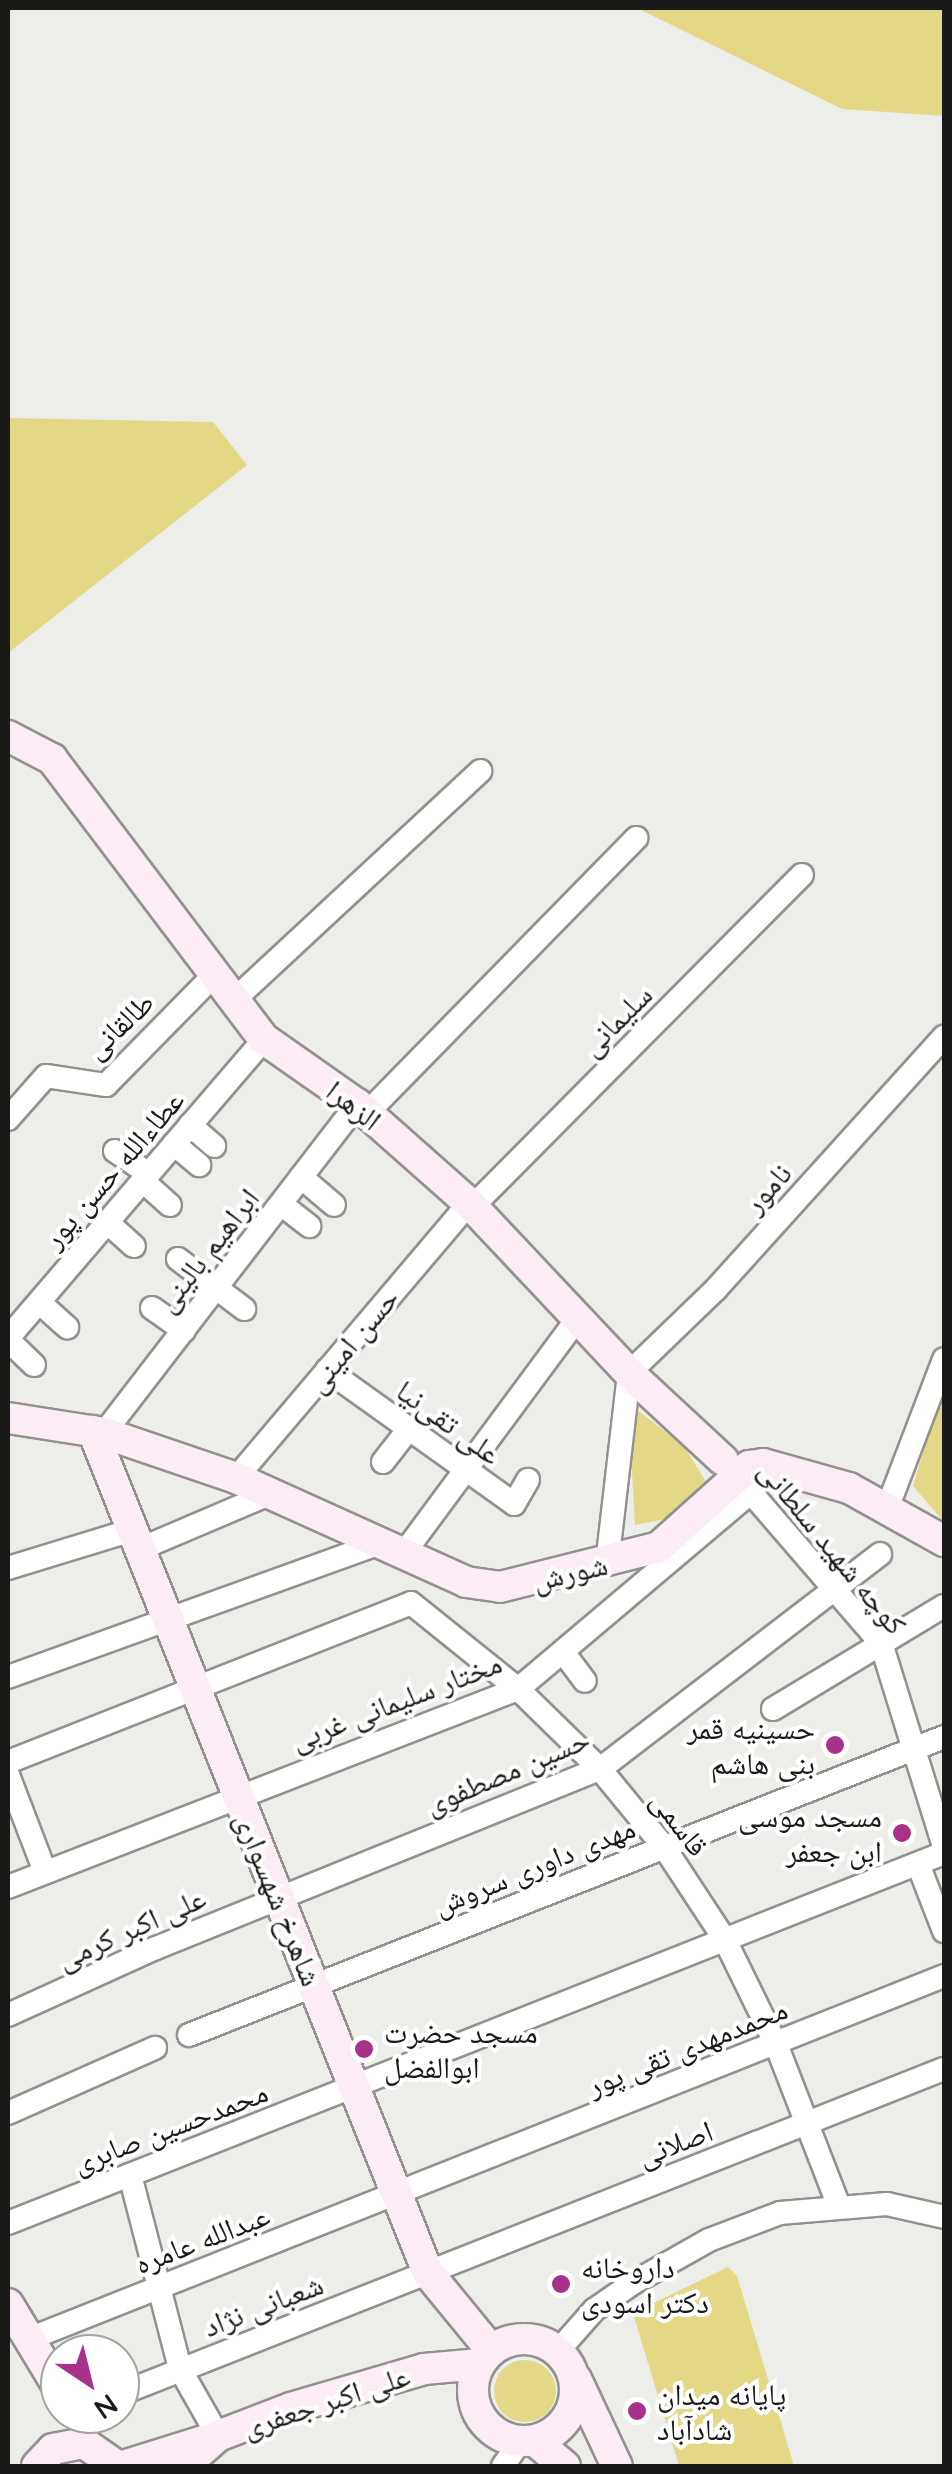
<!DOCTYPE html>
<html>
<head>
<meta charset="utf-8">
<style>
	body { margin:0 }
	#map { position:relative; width:952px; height:2474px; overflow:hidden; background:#edede9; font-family:Quicksand,"Noto Naskh Arabic",sans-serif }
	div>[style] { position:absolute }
	.green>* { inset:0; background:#e3d886 }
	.round { border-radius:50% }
	.roads { filter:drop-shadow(2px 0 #91918d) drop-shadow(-2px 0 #91918d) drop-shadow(0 2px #91918d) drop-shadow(0 -2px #91918d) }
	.street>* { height:22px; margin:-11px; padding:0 11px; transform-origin:11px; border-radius:11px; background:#fff }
	.secondary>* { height:30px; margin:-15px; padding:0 15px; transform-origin:15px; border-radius:15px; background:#fbecf5 }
	.secondary>.ring { margin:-15px; padding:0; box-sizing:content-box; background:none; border:30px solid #fbecf5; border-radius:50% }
	.dots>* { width:28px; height:28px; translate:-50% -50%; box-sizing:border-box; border:5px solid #fff; border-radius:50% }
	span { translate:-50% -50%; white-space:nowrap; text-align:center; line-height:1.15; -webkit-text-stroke:8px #fff; paint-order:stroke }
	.street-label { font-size:30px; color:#191918 }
	.poi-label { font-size:30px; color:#191918 }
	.right { translate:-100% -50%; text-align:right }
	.left { translate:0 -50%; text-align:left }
	.frame { position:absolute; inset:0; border:10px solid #191918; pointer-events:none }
	.north { position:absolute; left:40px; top:2334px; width:100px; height:100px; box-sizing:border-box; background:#fff; border:2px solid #a3a3a3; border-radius:50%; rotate:145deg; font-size:28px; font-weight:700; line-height:40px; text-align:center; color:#191918 }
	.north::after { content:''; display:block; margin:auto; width:35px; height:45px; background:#a83189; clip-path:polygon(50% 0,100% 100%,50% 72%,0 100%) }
</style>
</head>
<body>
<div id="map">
	<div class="green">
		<div style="clip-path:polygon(637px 8px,944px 8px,944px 116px,842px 109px)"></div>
		<div style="clip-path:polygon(8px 418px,213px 422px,247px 465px,8px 653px)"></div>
		<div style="clip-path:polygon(944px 1384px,944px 1522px,913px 1486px)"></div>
		<div style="clip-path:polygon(628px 1403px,683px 1445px,713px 1493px,680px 1516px,635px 1525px)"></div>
		<div style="clip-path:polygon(728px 2267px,737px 2276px,794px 2466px,679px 2466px,633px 2313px)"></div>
		<div class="round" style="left:494px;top:2360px;width:62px;height:62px"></div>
	</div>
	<div class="roads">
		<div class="street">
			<div style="left:235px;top:999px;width:335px;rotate:-42.9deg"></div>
			<div style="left:367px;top:1113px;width:385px;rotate:-45.6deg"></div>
			<div style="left:8px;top:1119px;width:57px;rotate:-48.5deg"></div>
			<div style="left:46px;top:1076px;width:61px;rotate:8.5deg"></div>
			<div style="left:106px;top:1085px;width:157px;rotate:-45.5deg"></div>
			<div style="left:190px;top:1125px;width:32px;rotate:41deg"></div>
			<div style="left:174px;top:1144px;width:33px;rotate:40deg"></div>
			<div style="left:115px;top:1151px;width:41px;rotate:34.1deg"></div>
			<div style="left:301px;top:1177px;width:43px;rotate:40.3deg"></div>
			<div style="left:143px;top:1181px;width:36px;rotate:42deg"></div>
			<div style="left:281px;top:1204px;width:36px;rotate:38deg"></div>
			<div style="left:472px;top:1207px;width:468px;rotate:-45.2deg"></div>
			<div style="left:107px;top:1222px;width:36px;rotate:42deg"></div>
			<div style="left:178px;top:1259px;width:83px;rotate:37.1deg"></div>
			<div style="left:39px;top:1302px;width:38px;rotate:42deg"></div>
			<div style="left:152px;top:1308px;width:39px;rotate:35deg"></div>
			<div style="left:8px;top:1338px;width:394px;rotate:-49.4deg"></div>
			<div style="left:8px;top:1340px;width:36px;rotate:44deg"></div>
			<div style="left:327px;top:1370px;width:230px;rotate:35.6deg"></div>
			<div style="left:514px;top:1504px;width:28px;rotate:-60deg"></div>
			<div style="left:104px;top:1433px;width:415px;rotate:-52.4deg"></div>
			<div style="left:383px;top:1462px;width:39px;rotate:-52deg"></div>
			<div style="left:236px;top:1478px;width:360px;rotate:-49.7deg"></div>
			<div style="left:741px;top:1481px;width:214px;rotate:49.2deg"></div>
			<div style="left:881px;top:1643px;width:213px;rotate:72.8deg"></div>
			<div style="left:888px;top:1506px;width:157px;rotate:-69.1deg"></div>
			<div style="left:140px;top:1549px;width:142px;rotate:-23.1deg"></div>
			<div style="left:404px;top:1553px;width:292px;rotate:-53.5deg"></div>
			<div style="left:607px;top:1564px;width:192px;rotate:-83.4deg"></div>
			<div style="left:629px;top:1373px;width:121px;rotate:-44deg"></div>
			<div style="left:716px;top:1289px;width:340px;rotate:-47.9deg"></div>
			<div style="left:8px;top:1568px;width:130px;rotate:-17deg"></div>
			<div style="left:563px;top:1652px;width:36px;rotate:53deg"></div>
			<div style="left:8px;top:1677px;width:399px;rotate:-19.8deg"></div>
			<div style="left:773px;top:1709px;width:200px;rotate:-31.1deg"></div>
			<div style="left:8px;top:1762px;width:433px;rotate:-21.5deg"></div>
			<div style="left:411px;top:1603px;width:137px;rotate:38.8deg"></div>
			<div style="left:518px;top:1689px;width:115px;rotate:44.3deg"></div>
			<div style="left:600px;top:1769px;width:101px;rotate:50.6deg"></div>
			<div style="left:664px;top:1847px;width:111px;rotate:56.7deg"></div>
			<div style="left:725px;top:1940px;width:116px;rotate:63.9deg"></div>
			<div style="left:776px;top:2044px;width:166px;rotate:68.8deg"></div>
			<div style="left:8px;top:1775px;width:104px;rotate:69.1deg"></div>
			<div style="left:918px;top:1864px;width:72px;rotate:68.8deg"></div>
			<div style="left:8px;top:1887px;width:547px;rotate:-21.22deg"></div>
			<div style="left:518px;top:1689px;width:305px;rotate:-40.2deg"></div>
			<div style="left:8px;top:2015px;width:162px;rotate:-24.4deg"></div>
			<div style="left:156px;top:1948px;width:479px;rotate:-22deg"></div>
			<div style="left:600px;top:1769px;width:353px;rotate:-37.5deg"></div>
			<div style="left:189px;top:2035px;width:812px;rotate:-21.54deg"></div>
			<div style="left:8px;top:2113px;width:161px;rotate:-23.9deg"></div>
			<div style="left:130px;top:2175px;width:200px;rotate:75.5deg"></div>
			<div style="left:180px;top:2369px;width:77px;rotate:60.4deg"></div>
			<div style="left:8px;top:2223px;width:1006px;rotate:-21.57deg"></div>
			<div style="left:29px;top:2339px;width:984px;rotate:-21.64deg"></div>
			<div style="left:558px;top:2351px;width:55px;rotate:-48.7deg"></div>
			<div style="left:594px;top:2310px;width:47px;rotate:-34.7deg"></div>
			<div style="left:633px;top:2283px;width:87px;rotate:-29.5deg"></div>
			<div style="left:709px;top:2240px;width:76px;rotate:-20.8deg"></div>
			<div style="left:780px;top:2213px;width:107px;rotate:-4.8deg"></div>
			<div style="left:887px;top:2204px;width:58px;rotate:12.8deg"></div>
			<div style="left:120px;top:2394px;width:886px;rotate:-21.53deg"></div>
			<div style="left:503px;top:2466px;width:29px;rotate:-55deg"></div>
		</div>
		<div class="secondary">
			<div style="left:8px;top:736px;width:50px;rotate:27.6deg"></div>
			<div style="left:52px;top:759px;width:351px;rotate:52.9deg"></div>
			<div style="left:264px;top:1039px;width:113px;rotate:35deg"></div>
			<div style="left:357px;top:1104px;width:149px;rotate:41.5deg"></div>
			<div style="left:469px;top:1203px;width:233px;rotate:46.7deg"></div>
			<div style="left:629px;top:1373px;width:128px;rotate:42.8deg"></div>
			<div style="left:8px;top:1418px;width:97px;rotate:8.9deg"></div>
			<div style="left:104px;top:1433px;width:139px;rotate:18.8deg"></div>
			<div style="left:236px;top:1478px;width:252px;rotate:24.3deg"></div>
			<div style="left:466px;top:1582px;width:34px;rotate:8deg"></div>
			<div style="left:500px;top:1587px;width:164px;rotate:-14.1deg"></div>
			<div style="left:659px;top:1547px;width:121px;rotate:-42deg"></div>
			<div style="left:749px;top:1466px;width:14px;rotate:-8deg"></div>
			<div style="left:763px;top:1464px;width:89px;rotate:15.6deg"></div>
			<div style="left:849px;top:1488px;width:109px;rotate:29.2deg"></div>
			<div style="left:93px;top:1431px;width:906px;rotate:68.3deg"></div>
			<div style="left:428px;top:2273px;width:99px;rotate:50.7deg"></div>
			<div style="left:8px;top:2304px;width:100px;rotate:58.8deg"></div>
			<div class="ring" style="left:473px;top:2339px;width:72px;height:72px"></div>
			<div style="left:576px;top:2379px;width:96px;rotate:64.8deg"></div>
			<div style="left:535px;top:2441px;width:39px;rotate:40deg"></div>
			<div style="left:37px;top:2466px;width:23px;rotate:-47deg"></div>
			<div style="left:53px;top:2449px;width:32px;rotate:-11deg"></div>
			<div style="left:84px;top:2443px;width:40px;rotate:34.9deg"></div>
			<div style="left:123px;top:2466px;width:87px;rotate:-17.4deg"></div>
			<div style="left:184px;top:2466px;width:45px;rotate:-41.4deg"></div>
			<div style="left:218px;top:2436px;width:78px;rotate:-21deg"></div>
			<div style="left:291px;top:2408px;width:139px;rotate:-16.3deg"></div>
			<div style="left:424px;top:2369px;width:56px;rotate:-5.1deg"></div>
		</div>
	</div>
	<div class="dots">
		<div style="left:835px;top:1745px;background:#a83189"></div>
		<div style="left:902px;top:1833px;background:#a83189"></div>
		<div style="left:364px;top:2049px;background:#a83189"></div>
		<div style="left:561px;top:2284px;background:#a83189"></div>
		<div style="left:637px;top:2411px;background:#a83189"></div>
	</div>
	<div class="street-label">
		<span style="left:616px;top:1020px;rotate:-45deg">سلیمانی</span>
		<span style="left:119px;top:1025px;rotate:-43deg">طالقانی</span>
		<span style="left:354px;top:1105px;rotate:38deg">الزهرا</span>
		<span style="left:113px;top:1169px;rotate:-49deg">عطاءالله حسن پور</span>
		<span style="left:767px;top:1188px;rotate:-48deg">نامور</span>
		<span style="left:207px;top:1250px;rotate:-52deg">ابراهیم بالینی</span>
		<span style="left:352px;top:1340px;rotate:-50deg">حسن امینی</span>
		<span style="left:449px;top:1422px;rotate:36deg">علی تقی‌نیا</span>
		<span style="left:833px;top:1547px;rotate:51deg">کوچه شهید سلطانی</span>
		<span style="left:570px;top:1572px;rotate:-13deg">شورش</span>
		<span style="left:396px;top:1701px;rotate:-21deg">مختار سلیمانی غربی</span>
		<span style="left:507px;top:1771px;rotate:-23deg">حسین مصطفوی</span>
		<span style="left:680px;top:1823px;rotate:53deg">قاسمی</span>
		<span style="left:534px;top:1866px;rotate:-22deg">مهدی داوری سروش</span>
		<span style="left:279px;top:1899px;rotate:68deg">شاهرخ شهسواری</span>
		<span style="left:131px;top:1928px;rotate:-24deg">علی اکبر کرمی</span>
		<span style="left:687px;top:2047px;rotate:-22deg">محمدمهدی تقی پور</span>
		<span style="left:170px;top:2127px;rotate:-21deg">محمدحسین صابری</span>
		<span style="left:675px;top:2143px;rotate:-21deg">اصلانی</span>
		<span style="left:202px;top:2239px;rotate:-21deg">عبدالله عامره</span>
		<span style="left:263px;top:2305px;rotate:-21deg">شعبانی نژاد</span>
		<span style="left:326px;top:2401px;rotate:-18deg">علی اکبر جعفری</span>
	</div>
	<div class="poi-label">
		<span class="right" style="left:815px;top:1745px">حسینیه قمر<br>بنی هاشم</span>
		<span class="right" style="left:882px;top:1833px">مسجد موسی<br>ابن جعفر</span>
		<span class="left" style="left:384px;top:2049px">مسجد حضرت<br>ابوالفضل</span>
		<span class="left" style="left:581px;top:2284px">داروخانه<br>دکتر اسودی</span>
		<span class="left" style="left:657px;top:2411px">پایانه میدان<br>شادآباد</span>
	</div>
	<div class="frame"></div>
	<div class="north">N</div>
</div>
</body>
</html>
